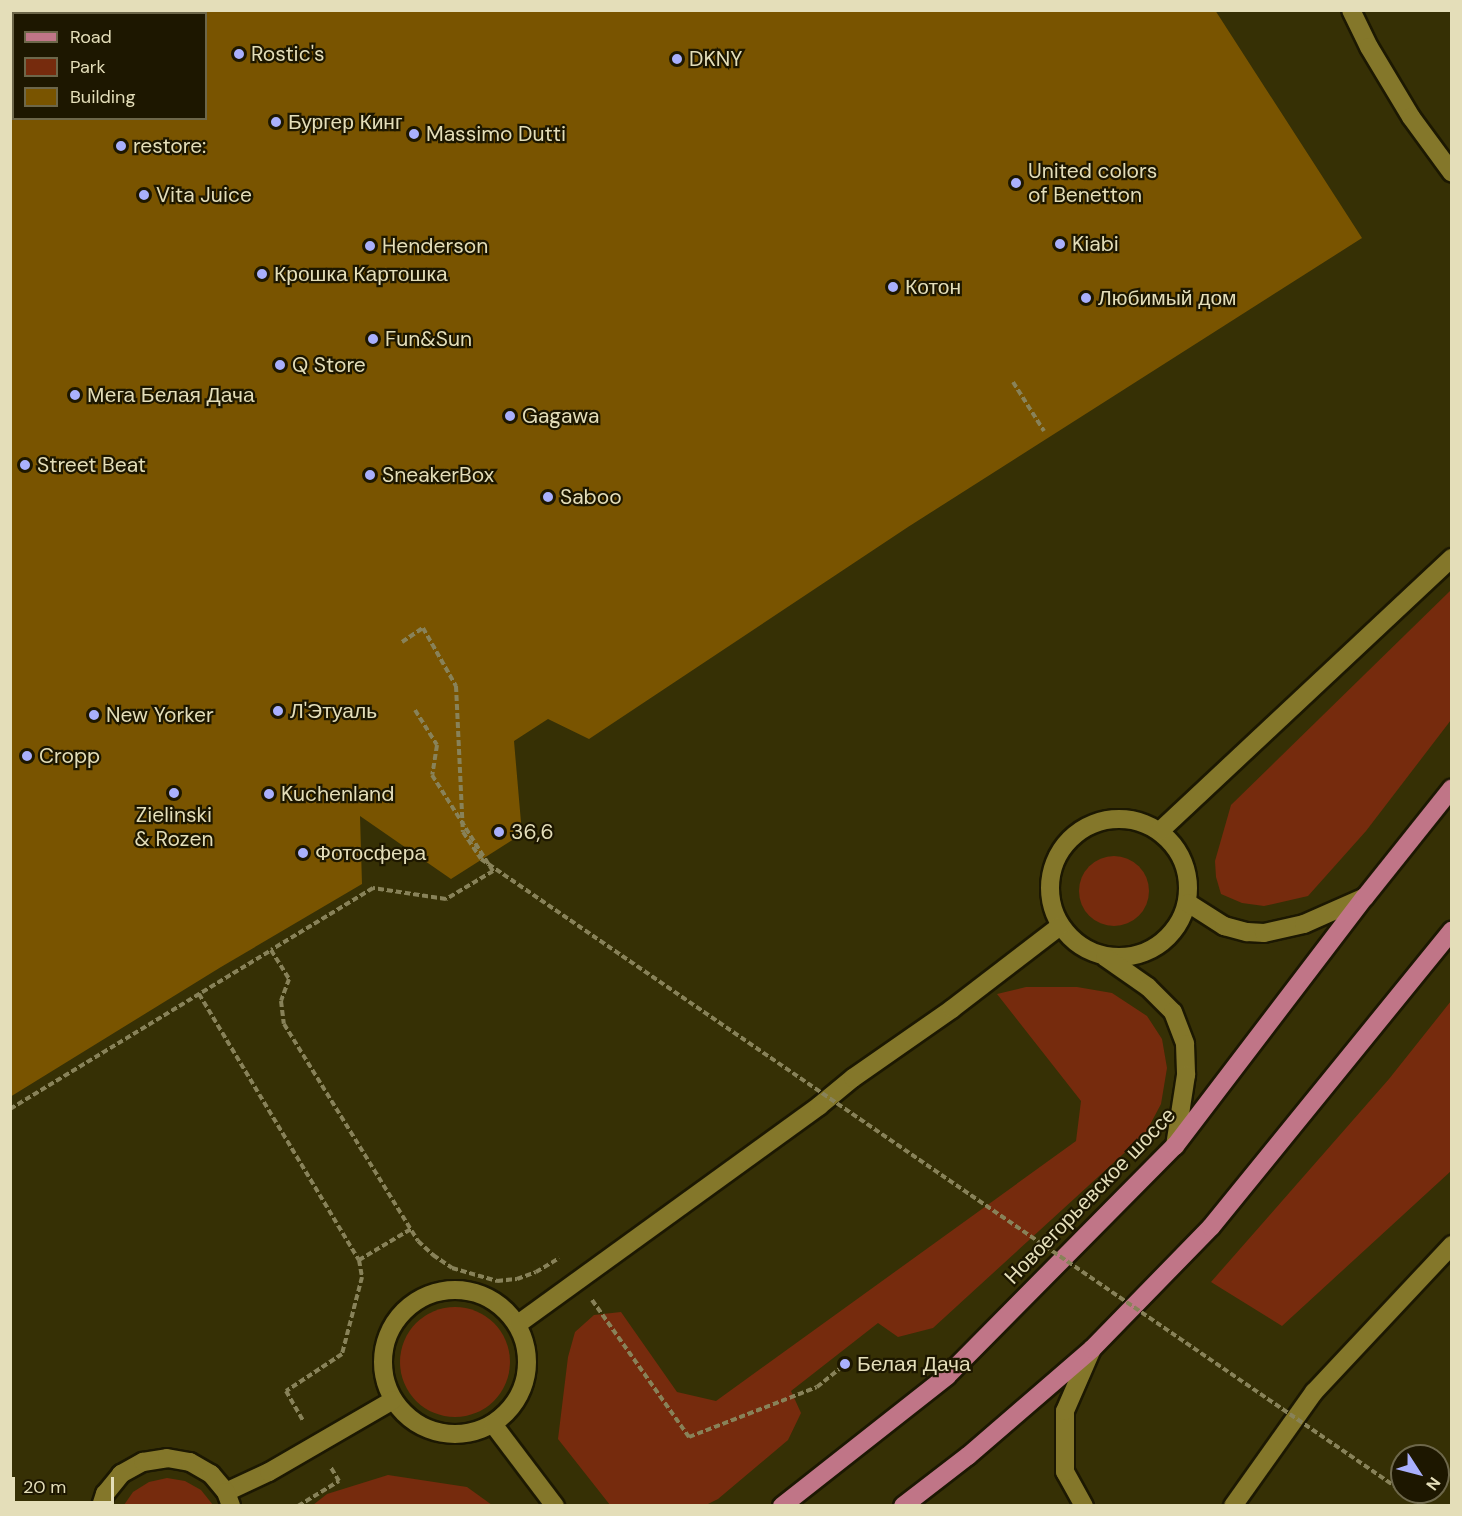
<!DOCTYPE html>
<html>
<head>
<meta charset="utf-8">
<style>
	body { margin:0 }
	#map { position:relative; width:1462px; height:1516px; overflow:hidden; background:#363005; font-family:"DM Sans",sans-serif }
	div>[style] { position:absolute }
	.green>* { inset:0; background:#762b0d }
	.round { border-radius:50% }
	.building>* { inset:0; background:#795400 }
	.path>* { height:4px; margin-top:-2px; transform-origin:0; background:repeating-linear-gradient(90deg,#888259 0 6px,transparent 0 9px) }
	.roads { filter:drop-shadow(2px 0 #1c1802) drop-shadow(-2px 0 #1c1802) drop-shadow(0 2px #1c1802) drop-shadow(0 -2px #1c1802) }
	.minor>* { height:18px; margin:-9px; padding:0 9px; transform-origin:9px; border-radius:9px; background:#84772a }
	.minor>.ring { margin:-9px; padding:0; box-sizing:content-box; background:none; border:18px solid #84772a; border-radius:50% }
	.major>* { height:18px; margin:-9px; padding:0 9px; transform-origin:9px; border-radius:9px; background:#c07587 }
	.path-bridge>* { height:4px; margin-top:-2px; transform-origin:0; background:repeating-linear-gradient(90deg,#888259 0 6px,transparent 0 9px) }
	.dots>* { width:16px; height:16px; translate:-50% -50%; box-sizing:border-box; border:3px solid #1d1700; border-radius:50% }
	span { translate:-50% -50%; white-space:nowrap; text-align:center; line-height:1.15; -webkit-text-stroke:4.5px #1d1700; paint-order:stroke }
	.poi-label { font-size:21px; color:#e4deb9 }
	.left { translate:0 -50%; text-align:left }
	.street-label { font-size:21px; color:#e4deb9 }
	.frame { position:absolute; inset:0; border:12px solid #e4deb9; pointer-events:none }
	.legend { position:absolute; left:12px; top:12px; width:195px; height:108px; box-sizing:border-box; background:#1d1700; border:2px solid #6d674a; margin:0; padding:8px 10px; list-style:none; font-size:18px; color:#e4deb9 }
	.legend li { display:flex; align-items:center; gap:12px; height:30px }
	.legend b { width:30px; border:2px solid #6d674a }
	.north { position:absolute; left:1390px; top:1444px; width:60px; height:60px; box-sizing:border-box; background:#1d1700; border:2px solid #6d674a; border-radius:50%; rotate:126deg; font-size:16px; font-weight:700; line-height:24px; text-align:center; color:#e4deb9 }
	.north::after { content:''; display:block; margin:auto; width:21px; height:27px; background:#a9b0fc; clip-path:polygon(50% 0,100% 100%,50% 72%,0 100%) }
	.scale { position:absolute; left:12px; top:1477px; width:102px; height:27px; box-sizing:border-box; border:3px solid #e4deb9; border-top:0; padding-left:8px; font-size:18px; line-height:21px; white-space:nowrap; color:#e4deb9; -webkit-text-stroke:4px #1d1700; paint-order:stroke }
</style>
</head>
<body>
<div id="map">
	<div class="green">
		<div style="clip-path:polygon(1451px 590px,1451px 720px,1366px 831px,1308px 896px,1264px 906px,1242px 903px,1221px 894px,1216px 877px,1215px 861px,1231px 805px)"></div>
		<div class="round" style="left:1079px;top:856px;width:70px;height:70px"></div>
		<div style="clip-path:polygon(1026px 987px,1077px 987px,1112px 993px,1147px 1016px,1162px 1039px,1167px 1068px,1161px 1104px,1145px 1134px,933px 1328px,898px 1337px,878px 1323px,791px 1391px,801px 1413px,788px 1440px,718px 1499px,706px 1505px,610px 1505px,558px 1439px,568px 1357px,575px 1332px,594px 1315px,621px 1312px,677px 1392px,716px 1401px,1076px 1141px,1081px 1101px,997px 994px)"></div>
		<div style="clip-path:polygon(1451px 1001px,1451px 1171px,1282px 1326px,1211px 1282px,1389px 1079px)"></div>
		<div class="round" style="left:400px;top:1307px;width:110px;height:110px"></div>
		<div style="clip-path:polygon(388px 1475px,467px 1487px,492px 1505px,313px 1505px,327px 1494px)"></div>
		<div style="clip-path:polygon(167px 1478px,185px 1481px,201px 1490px,213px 1505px,124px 1505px,133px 1492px,149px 1482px)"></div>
	</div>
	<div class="building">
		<div style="clip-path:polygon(206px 10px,1215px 10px,1362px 238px,908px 527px,589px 739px,548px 719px,514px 741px,522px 834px,451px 879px,360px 816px,362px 884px,221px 967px,10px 1097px,10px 118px,206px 118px)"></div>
	</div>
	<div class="path">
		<div style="left:1013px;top:382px;width:58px;rotate:57.7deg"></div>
		<div style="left:402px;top:642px;width:25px;rotate:-34deg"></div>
		<div style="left:423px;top:628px;width:67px;rotate:60.4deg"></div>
		<div style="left:456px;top:686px;width:146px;rotate:87.3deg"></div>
		<div style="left:463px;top:832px;width:32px;rotate:56deg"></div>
		<div style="left:415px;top:710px;width:41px;rotate:57.8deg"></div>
		<div style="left:437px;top:745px;width:30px;rotate:99deg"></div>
		<div style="left:432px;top:775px;width:114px;rotate:57.6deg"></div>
		<div style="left:493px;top:871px;width:55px;rotate:149.2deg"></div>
		<div style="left:446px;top:899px;width:74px;rotate:-171.4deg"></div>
		<div style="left:373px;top:888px;width:119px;rotate:148.7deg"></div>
		<div style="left:271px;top:950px;width:34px;rotate:58deg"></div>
		<div style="left:289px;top:979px;width:23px;rotate:110deg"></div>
		<div style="left:281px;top:1001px;width:23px;rotate:83deg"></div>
		<div style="left:284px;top:1024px;width:255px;rotate:58.3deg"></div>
		<div style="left:418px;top:1241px;width:21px;rotate:43deg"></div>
		<div style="left:433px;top:1255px;width:23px;rotate:34deg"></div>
		<div style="left:452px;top:1268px;width:47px;rotate:16.1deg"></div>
		<div style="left:497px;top:1281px;width:20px;rotate:-6deg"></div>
		<div style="left:517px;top:1279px;width:20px;rotate:-20deg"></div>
		<div style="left:536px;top:1272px;width:27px;rotate:-31deg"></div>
		<div style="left:199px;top:994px;width:310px;rotate:59deg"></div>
		<div style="left:359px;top:1260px;width:17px;rotate:80deg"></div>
		<div style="left:362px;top:1277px;width:80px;rotate:104.6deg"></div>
		<div style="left:342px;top:1354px;width:67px;rotate:146.5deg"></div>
		<div style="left:286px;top:1391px;width:34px;rotate:60deg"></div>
		<div style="left:10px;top:1109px;width:306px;rotate:-31.3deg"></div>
		<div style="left:359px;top:1260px;width:61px;rotate:-30.8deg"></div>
		<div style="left:592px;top:1300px;width:168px;rotate:54.7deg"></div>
		<div style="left:689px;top:1437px;width:137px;rotate:-21.3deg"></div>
		<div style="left:817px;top:1387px;width:36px;rotate:-39deg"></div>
		<div style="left:1403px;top:1492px;width:24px;rotate:35deg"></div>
		<div style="left:298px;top:1506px;width:48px;rotate:-31.4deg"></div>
		<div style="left:339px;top:1481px;width:17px;rotate:-121deg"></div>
	</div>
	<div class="roads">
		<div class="minor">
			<div style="left:1351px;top:10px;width:41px;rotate:64.1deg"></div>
			<div style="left:1369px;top:47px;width:82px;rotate:59deg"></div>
			<div style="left:1411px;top:117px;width:69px;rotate:53.8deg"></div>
			<div class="ring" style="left:1050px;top:819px;width:120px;height:120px"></div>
			<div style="left:1160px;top:831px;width:400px;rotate:-43.1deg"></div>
			<div style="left:1188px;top:903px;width:43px;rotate:32.6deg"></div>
			<div style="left:1224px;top:926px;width:24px;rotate:15deg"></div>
			<div style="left:1247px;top:932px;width:17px;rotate:3deg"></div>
			<div style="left:1264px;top:933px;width:41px;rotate:-12.7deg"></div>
			<div style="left:1304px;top:924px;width:67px;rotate:-23.9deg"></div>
			<div style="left:1105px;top:957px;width:52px;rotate:34.9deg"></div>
			<div style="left:1148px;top:987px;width:35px;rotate:45deg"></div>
			<div style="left:1173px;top:1012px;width:34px;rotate:69deg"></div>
			<div style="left:1185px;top:1044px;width:31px;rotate:88deg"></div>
			<div style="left:1186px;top:1075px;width:72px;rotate:98.8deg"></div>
			<div class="ring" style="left:383px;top:1290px;width:126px;height:126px"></div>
			<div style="left:518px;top:1324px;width:372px;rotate:-35.9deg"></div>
			<div style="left:819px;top:1106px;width:44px;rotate:-39.5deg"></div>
			<div style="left:853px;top:1078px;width:121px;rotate:-34.9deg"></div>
			<div style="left:952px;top:1009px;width:136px;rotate:-37.5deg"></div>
			<div style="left:493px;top:1424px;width:103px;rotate:52.9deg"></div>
			<div style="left:226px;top:1492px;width:47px;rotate:-24.9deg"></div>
			<div style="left:269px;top:1472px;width:143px;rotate:-30.1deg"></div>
			<div style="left:101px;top:1506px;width:13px;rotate:-72deg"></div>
			<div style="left:105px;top:1494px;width:26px;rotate:-51deg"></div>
			<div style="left:121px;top:1474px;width:25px;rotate:-29deg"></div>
			<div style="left:143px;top:1462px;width:24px;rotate:-9deg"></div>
			<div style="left:167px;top:1458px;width:23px;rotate:10deg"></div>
			<div style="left:190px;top:1462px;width:24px;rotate:30deg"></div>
			<div style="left:211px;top:1474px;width:23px;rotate:50deg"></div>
			<div style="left:226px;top:1492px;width:15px;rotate:70deg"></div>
			<div style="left:1084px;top:1506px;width:39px;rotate:-119deg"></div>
			<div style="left:1065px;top:1472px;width:61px;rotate:-90deg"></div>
			<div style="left:1065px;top:1411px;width:68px;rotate:-66.5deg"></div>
			<div style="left:1233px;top:1506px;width:140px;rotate:-54.6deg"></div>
			<div style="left:1314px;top:1392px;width:202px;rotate:-46.8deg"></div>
		</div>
		<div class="major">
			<div style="left:782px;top:1506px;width:210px;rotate:-38.2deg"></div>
			<div style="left:947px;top:1376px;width:324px;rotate:-45.3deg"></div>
			<div style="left:1175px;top:1146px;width:313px;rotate:-52.7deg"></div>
			<div style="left:1365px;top:897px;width:139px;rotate:-51.4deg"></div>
			<div style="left:903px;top:1506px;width:82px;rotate:-37.6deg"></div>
			<div style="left:968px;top:1456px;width:164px;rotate:-40.8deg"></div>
			<div style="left:1092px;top:1349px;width:170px;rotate:-45.7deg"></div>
			<div style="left:1211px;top:1227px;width:382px;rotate:-50.9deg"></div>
		</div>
	</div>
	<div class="path-bridge">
		<div style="left:481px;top:859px;width:1117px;rotate:34.46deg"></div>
	</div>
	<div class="dots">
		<div style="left:239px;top:54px;background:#a9b0fc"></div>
		<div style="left:677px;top:59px;background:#a9b0fc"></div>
		<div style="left:276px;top:122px;background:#a9b0fc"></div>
		<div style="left:414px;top:134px;background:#a9b0fc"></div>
		<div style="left:121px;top:146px;background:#a9b0fc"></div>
		<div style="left:1016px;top:183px;background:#a9b0fc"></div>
		<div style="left:144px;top:195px;background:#a9b0fc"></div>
		<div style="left:1060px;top:244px;background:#a9b0fc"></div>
		<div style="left:370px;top:246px;background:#a9b0fc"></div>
		<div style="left:262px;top:274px;background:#a9b0fc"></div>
		<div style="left:893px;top:287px;background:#a9b0fc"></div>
		<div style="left:1086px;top:298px;background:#a9b0fc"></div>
		<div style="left:373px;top:339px;background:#a9b0fc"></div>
		<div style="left:280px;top:365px;background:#a9b0fc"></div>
		<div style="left:75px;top:395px;background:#a9b0fc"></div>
		<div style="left:510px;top:416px;background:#a9b0fc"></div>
		<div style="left:25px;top:465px;background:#a9b0fc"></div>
		<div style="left:370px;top:475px;background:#a9b0fc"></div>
		<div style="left:548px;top:497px;background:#a9b0fc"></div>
		<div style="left:278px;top:711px;background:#a9b0fc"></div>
		<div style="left:94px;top:715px;background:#a9b0fc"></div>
		<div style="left:27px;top:756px;background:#a9b0fc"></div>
		<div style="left:174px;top:793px;background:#a9b0fc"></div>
		<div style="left:269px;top:794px;background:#a9b0fc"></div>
		<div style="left:499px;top:832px;background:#a9b0fc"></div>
		<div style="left:303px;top:853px;background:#a9b0fc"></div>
		<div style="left:845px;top:1364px;background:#a9b0fc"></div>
	</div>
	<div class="poi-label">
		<span class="left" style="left:251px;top:54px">Rostic's</span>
		<span class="left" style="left:689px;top:59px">DKNY</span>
		<span class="left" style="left:288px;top:122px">Бургер Кинг</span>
		<span class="left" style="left:426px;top:134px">Massimo Dutti</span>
		<span class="left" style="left:133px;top:146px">restore:</span>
		<span class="left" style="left:1028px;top:183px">United colors<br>of Benetton</span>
		<span class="left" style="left:156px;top:195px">Vita Juice</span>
		<span class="left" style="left:1072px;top:244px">Kiabi</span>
		<span class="left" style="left:382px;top:246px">Henderson</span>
		<span class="left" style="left:274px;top:274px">Крошка Картошка</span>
		<span class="left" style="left:905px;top:287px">Котон</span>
		<span class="left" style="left:1098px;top:298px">Любимый дом</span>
		<span class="left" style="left:385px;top:339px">Fun&amp;Sun</span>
		<span class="left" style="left:292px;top:365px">Q Store</span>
		<span class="left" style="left:87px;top:395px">Мега Белая Дача</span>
		<span class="left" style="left:522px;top:416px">Gagawa</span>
		<span class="left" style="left:37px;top:465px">Street Beat</span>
		<span class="left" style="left:382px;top:475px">SneakerBox</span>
		<span class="left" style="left:560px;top:497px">Saboo</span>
		<span class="left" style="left:290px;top:711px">Л'Этуаль</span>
		<span class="left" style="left:106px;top:715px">New Yorker</span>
		<span class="left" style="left:39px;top:756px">Cropp</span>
		<span class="left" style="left:281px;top:794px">Kuchenland</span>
		<span style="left:174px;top:827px">Zielinski<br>&amp; Rozen</span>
		<span class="left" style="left:511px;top:832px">36,6</span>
		<span class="left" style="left:315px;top:853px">Фотосфера</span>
		<span class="left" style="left:857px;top:1364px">Белая Дача</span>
	</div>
	<div class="street-label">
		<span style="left:1090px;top:1196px;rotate:-46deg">Новоегорьевское шоссе</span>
	</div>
	<div class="frame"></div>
	<ul class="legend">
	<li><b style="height:8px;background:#c07587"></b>Road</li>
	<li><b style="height:16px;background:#762b0d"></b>Park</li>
	<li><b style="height:16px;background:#795400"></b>Building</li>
	</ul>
	<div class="north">N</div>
	<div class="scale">20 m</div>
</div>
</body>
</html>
